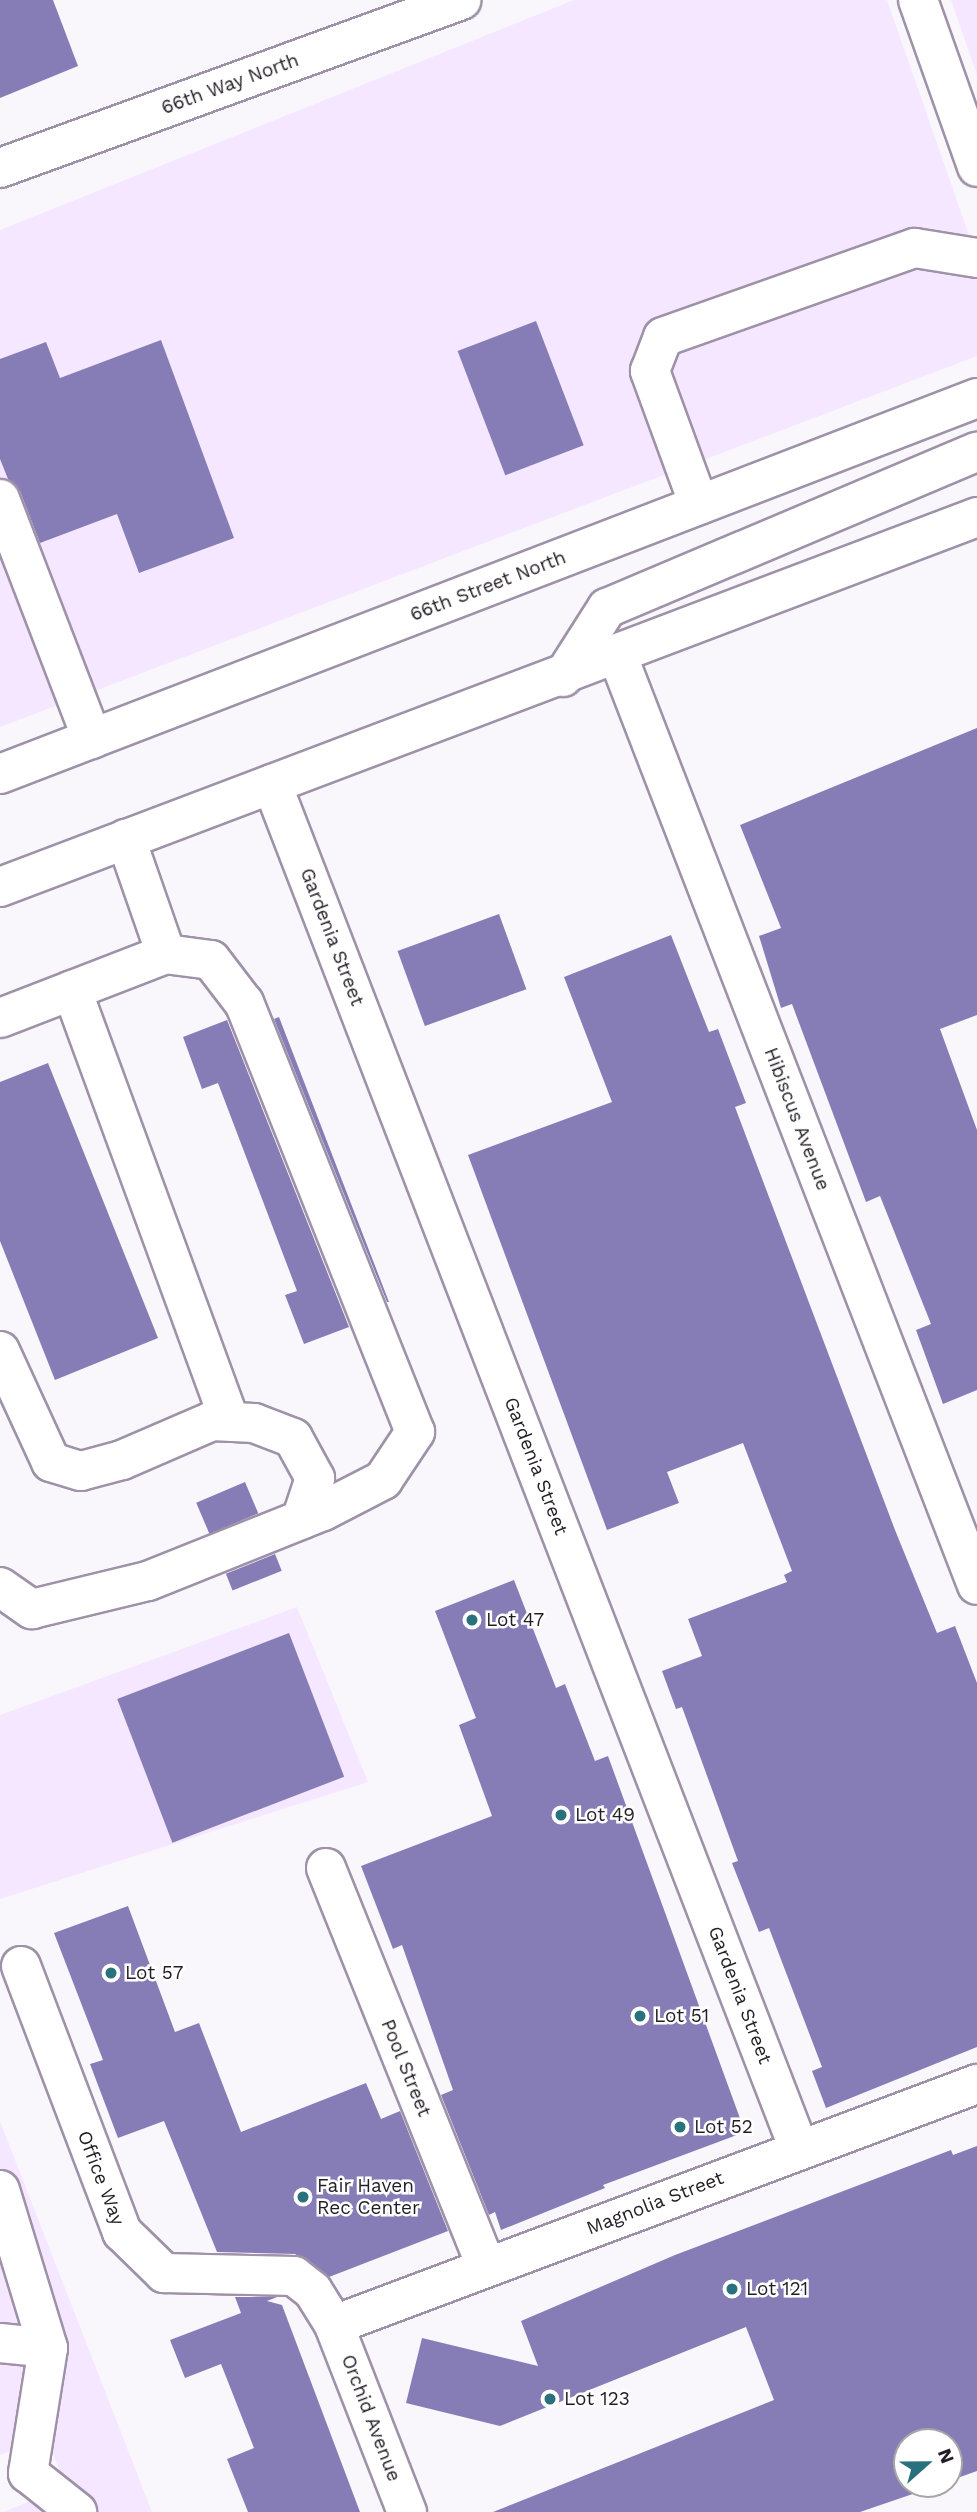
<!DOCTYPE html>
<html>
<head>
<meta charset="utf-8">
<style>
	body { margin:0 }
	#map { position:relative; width:977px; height:2512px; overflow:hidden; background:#faf7fc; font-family:"Work Sans",sans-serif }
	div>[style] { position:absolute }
	.built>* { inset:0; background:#f5e7ff }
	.building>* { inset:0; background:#877db6; transform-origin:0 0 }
	.roads { filter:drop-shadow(2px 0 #9f92a8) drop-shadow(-2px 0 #9f92a8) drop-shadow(0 2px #9f92a8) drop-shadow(0 -2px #9f92a8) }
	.minor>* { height:38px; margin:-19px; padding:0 19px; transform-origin:19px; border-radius:19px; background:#fff }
	.major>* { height:38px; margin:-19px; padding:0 19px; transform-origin:19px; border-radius:19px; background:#fff }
	.dots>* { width:19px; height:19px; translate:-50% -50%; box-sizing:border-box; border:4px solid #fff; border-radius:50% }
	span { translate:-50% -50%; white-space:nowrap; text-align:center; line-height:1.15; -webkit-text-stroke:5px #fff; paint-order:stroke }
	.street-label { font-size:19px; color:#231e26 }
	.poi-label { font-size:19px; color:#231e26 }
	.left { translate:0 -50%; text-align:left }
	.north { position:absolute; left:893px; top:2428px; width:70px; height:70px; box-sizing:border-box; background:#fff; border:2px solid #a7a5a8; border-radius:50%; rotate:69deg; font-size:19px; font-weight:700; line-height:28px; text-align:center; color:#231e26 }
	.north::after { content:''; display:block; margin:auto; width:24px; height:32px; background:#29717c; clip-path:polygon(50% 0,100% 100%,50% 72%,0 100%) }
</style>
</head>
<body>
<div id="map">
	<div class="built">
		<div style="clip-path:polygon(574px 0,887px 0,977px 258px,977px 356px,0 727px,0 230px)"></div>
		<div style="clip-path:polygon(951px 0,977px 0,977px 75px)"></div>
		<div style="clip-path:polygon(297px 1607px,368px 1782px,0 1899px,0 1715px)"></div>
		<div style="clip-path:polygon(0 2121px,152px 2512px,3px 2512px,66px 2487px,47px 2438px,0 2455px)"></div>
	</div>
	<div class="building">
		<div style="clip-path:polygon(0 0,53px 0,78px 66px,0 98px)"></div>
		<div style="left:536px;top:321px;width:133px;height:84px;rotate:69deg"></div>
		<div style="clip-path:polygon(161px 340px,234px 538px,139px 573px,117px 514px,40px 543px,20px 491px,8px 479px,0 459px,0 359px,46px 342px,60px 378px)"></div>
		<div style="clip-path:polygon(977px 728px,977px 1015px,940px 1029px,977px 1130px,977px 1390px,943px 1404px,916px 1330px,931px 1324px,880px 1196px,866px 1202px,792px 1004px,781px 1008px,759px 936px,781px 928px,740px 825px)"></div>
		<div style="left:499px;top:914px;width:80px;height:108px;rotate:70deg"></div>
		<div style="clip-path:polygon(671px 935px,709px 1032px,718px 1029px,746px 1103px,735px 1107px,895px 1530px,937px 1633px,955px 1626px,977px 1683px,977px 2047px,826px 2108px,812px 2071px,822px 2067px,769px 1928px,759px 1932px,732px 1863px,738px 1861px,682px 1707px,676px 1709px,662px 1671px,702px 1656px,688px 1619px,787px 1582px,784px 1575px,792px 1571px,743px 1443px,667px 1472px,679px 1503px,607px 1530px,468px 1155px,612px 1102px,564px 977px)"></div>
		<div style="clip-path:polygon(279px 1017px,389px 1302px,387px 1302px,274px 1019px)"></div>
		<div style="clip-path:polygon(227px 1020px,349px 1327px,304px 1344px,285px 1295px,297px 1291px,218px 1083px,202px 1089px,183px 1037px)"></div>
		<div style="clip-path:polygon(48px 1063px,158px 1338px,55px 1380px,0 1241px,0 1082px)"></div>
		<div style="left:245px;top:1482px;width:34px;height:53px;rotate:67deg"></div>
		<div style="left:275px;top:1554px;width:18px;height:53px;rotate:68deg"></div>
		<div style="clip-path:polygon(514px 1580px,556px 1688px,565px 1684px,595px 1761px,608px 1756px,745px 2132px,603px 2185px,605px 2188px,501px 2230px,495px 2212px,489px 2215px,441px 2095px,453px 2090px,402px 1945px,393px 1949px,361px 1866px,492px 1816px,459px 1725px,476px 1718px,435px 1611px)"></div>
		<div style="left:289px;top:1633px;width:154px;height:184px;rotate:69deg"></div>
		<div style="clip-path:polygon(128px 1906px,175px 2032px,199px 2023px,241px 2132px,366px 2083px,381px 2119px,400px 2111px,448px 2231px,329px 2277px,295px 2254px,217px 2252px,164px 2121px,118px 2138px,90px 2064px,103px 2060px,54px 1933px)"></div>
		<div style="clip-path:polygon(977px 2146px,977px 2471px,949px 2481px,949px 2442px,907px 2442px,907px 2484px,942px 2484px,860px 2512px,493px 2512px,774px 2400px,746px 2327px,500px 2426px,406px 2403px,422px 2338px,538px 2366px,521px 2321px,675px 2255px,951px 2150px,953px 2155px)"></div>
		<div style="clip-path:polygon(235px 2297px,277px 2297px,267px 2301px,282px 2305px,360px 2512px,248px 2512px,227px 2459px,254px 2448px,221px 2364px,185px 2378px,170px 2340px,241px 2313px)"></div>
	</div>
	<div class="roads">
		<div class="minor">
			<div style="left:918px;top:0;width:177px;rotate:70.5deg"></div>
			<div style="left:0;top:168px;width:491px;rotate:-20deg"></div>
			<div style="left:0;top:499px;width:257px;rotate:69deg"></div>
			<div style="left:699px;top:505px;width:143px;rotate:-110.1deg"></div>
			<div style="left:650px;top:371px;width:36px;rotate:-69deg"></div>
			<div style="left:663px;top:337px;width:267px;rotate:-19.5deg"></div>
			<div style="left:915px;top:248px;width:63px;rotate:9.2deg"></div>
			<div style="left:617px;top:654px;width:998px;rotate:68.86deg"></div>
			<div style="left:272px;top:784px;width:1463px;rotate:68.89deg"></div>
			<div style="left:72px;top:990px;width:459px;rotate:69.9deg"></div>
			<div style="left:0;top:1018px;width:178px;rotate:-21.1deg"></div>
			<div style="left:0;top:1351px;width:122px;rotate:65.3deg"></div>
			<div style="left:51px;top:1462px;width:31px;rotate:17deg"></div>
			<div style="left:81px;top:1471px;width:42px;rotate:-15deg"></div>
			<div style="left:122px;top:1460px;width:98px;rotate:-23.4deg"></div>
			<div style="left:212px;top:1421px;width:42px;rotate:2.7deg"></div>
			<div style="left:254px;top:1423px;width:42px;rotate:21deg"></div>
			<div style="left:293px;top:1438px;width:46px;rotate:61.2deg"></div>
			<div style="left:315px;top:1478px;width:44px;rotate:108.4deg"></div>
			<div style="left:0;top:1587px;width:39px;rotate:35deg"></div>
			<div style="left:32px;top:1609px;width:119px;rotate:-13.6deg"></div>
			<div style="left:148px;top:1581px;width:188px;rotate:-21.8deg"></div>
			<div style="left:323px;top:1511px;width:68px;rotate:-27.3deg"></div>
			<div style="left:383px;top:1480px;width:58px;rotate:-56.3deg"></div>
			<div style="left:415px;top:1432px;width:462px;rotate:-111.7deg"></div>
			<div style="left:244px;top:1003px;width:54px;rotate:-127.5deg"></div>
			<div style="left:211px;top:960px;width:45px;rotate:-172.4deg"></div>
			<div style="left:166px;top:954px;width:122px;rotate:-109.2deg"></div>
			<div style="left:326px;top:1868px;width:430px;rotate:68.1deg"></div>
			<div style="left:21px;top:1966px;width:285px;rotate:69.2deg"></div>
			<div style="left:122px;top:2232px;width:59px;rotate:44.3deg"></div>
			<div style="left:164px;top:2273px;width:130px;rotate:1.3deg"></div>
			<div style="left:294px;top:2276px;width:24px;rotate:38deg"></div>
			<div style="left:313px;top:2291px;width:40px;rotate:58deg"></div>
			<div style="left:334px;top:2325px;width:201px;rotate:68.7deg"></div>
			<div style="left:0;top:2190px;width:165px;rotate:73.1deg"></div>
			<div style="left:48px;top:2348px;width:127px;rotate:99.1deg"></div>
			<div style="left:334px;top:2325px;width:687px;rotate:-20.55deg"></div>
			<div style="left:0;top:2343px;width:48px;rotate:5.9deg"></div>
			<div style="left:28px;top:2473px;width:63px;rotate:38.5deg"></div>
		</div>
		<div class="major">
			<div style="left:563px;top:677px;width:82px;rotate:-57.5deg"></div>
			<div style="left:607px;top:608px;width:402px;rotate:-22.9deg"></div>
			<div style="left:0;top:774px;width:1047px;rotate:-21.05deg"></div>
			<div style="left:0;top:887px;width:1045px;rotate:-20.74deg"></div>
		</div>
	</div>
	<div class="dots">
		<div style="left:472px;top:1620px;background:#29717c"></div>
		<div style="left:561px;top:1815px;background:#29717c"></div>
		<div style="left:111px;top:1973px;background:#29717c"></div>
		<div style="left:640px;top:2016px;background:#29717c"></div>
		<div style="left:680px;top:2127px;background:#29717c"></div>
		<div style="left:303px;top:2197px;background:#29717c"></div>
		<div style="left:732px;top:2289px;background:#29717c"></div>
		<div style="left:550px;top:2399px;background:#29717c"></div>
	</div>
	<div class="street-label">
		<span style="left:230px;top:84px;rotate:-20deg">66th Way North</span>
		<span style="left:488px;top:586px;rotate:-21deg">66th Street North</span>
		<span style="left:332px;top:937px;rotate:69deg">Gardenia Street</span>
		<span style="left:797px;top:1119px;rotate:69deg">Hibiscus Avenue</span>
		<span style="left:536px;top:1466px;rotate:69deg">Gardenia Street</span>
		<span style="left:740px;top:1995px;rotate:69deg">Gardenia Street</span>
		<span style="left:406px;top:2068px;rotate:68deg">Pool Street</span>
		<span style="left:101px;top:2178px;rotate:69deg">Office Way</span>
		<span style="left:655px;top:2203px;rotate:-21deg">Magnolia Street</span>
		<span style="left:371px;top:2418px;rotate:69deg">Orchid Avenue</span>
	</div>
	<div class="poi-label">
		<span class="left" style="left:486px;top:1620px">Lot 47</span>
		<span class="left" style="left:575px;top:1815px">Lot 49</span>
		<span class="left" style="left:125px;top:1973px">Lot 57</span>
		<span class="left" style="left:654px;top:2016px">Lot 51</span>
		<span class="left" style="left:694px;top:2127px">Lot 52</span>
		<span class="left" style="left:317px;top:2197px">Fair Haven<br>Rec Center</span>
		<span class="left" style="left:746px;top:2289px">Lot 121</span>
		<span class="left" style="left:564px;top:2399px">Lot 123</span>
	</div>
	<div class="north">N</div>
</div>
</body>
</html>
